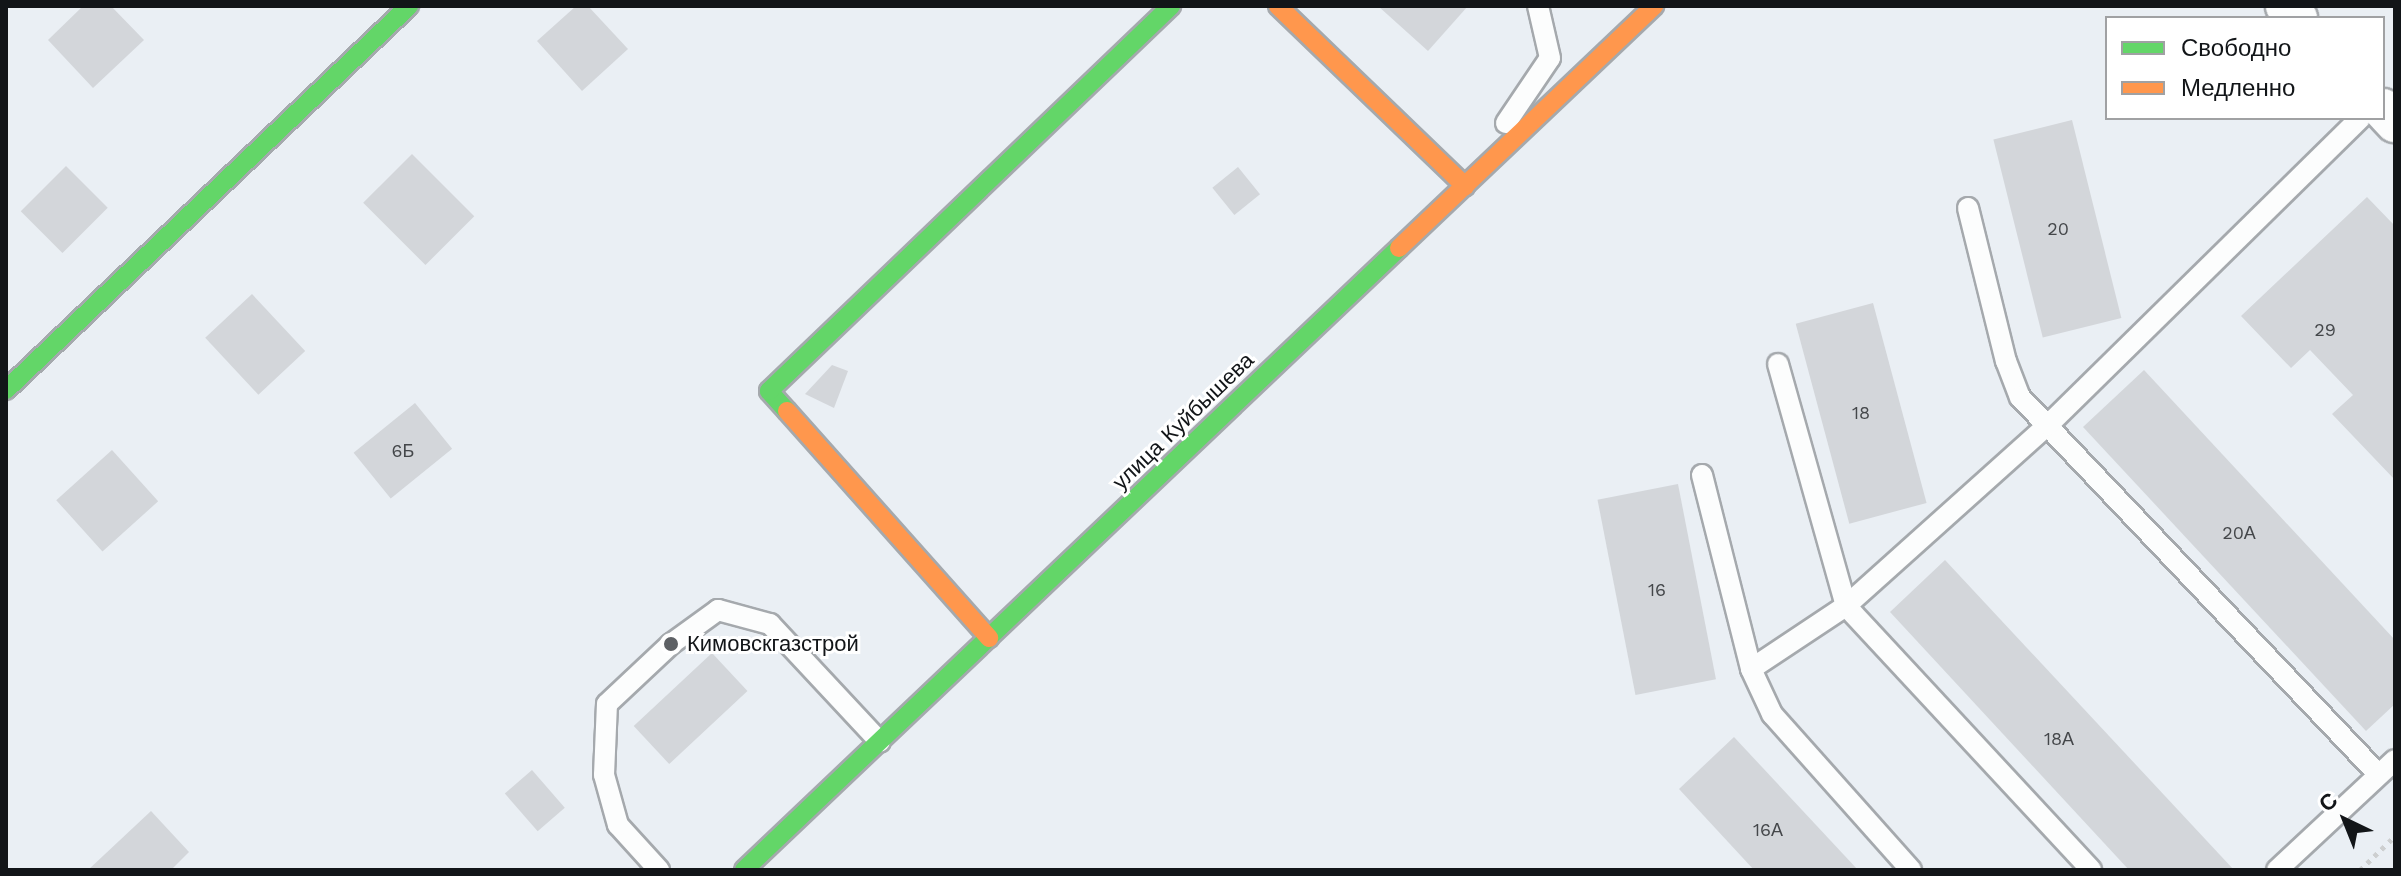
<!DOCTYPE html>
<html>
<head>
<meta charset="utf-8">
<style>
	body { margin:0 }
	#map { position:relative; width:2401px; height:876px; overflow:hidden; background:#eaeff4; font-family:"Work Sans",sans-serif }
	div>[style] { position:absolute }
	.building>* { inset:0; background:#d3d6da; transform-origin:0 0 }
	.path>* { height:5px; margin-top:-2.5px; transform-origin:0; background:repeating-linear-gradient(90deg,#cdcfd0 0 4px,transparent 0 10px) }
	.roads { filter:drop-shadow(2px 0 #a5a9ad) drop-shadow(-2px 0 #a5a9ad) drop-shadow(0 2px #a5a9ad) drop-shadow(0 -2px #a5a9ad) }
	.lane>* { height:20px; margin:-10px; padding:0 10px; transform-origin:10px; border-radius:10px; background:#fcfdfd }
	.street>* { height:40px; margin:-20px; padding:0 20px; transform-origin:20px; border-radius:20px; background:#fcfdfd }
	.fast>* { height:18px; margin:-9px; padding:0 9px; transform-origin:9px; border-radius:9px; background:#63d668 }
	.slow>* { height:18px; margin:-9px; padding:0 9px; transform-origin:9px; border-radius:9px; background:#ff974d }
	.dots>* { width:22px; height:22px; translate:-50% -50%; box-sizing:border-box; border:4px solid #fff; border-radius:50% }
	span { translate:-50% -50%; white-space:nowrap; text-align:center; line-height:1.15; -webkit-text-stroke:6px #fff; paint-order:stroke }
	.number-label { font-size:18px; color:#44474a }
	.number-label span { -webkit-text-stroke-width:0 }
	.street-label { font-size:22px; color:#121518 }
	.poi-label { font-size:22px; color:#121518 }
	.left { translate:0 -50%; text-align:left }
	.frame { position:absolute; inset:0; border:8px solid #121518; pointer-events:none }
	.legend { position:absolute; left:2105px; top:16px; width:280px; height:104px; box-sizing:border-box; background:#fff; border:2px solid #a0a1a3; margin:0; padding:10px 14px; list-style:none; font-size:24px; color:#121518 }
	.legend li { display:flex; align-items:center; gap:16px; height:40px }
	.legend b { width:40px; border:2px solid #a0a1a3 }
	.north { position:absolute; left:2305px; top:780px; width:80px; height:80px; -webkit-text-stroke:6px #fff; paint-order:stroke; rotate:317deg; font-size:22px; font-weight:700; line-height:32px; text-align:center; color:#121518 }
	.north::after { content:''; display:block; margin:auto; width:28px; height:36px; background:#121518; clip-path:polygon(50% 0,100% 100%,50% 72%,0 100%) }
</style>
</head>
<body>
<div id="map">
	<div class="building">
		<div style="clip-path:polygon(83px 6px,111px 6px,144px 40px,93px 88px,48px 40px)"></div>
		<div style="clip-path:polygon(576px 6px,588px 6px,628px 49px,582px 91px,537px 41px)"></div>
		<div style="clip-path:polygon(1378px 6px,1468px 6px,1428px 51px)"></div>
		<div style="left:2072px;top:120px;width:204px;height:81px;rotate:76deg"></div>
		<div style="left:412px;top:154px;width:88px;height:69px;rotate:45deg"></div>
		<div style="left:66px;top:166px;width:59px;height:64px;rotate:45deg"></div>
		<div style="left:1238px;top:167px;width:35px;height:33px;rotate:51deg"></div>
		<div style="clip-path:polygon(2367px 197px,2395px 226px,2395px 480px,2332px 414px,2353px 395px,2310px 350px,2291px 368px,2241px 316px)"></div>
		<div style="left:252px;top:294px;width:78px;height:64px;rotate:47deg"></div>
		<div style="left:1873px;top:303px;width:207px;height:80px;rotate:75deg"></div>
		<div style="clip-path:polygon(832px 365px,848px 371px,834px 408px,805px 394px)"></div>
		<div style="clip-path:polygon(2144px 370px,2395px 640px,2395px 704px,2366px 731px,2083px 427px)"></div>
		<div style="left:415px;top:403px;width:59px;height:79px;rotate:51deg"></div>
		<div style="left:112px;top:450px;width:69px;height:75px;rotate:48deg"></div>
		<div style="left:1678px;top:484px;width:199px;height:82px;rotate:79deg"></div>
		<div style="clip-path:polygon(1945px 560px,2234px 870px,2129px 870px,1890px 612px)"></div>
		<div style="left:712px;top:653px;width:52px;height:107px;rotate:47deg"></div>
		<div style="clip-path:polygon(1734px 737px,1858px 870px,1754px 870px,1679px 789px)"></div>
		<div style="left:532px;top:770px;width:50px;height:36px;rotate:49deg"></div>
		<div style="clip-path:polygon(151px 811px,189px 852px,171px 870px,88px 870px)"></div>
	</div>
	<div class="path">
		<div style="left:2360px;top:870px;width:49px;rotate:-44.2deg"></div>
	</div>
	<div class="roads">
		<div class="lane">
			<div style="left:1506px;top:123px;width:78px;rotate:-55.9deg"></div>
			<div style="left:1550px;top:58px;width:53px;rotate:-103deg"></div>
			<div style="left:1968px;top:208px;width:158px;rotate:76.1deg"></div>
			<div style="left:2006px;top:361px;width:39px;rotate:69deg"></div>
			<div style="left:2020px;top:397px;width:521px;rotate:46.48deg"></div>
			<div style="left:1778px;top:364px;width:251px;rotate:74.3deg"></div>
			<div style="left:1846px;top:606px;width:360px;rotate:47.1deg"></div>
			<div style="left:1702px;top:475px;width:200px;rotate:75.8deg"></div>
			<div style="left:1751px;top:669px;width:50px;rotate:65deg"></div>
			<div style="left:1772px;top:714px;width:209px;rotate:48.3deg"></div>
			<div style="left:1751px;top:669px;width:114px;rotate:-33.6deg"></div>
			<div style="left:1846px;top:606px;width:271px;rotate:-41.9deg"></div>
			<div style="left:2048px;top:425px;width:438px;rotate:-44.5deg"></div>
			<div style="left:659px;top:870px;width:61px;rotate:-132.3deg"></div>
			<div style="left:618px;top:825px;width:52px;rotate:-105.6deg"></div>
			<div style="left:604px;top:775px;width:71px;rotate:-87.6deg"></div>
			<div style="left:607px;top:704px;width:88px;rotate:-43.2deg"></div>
			<div style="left:671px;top:644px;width:58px;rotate:-35.9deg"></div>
			<div style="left:718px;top:610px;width:54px;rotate:15.1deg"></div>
			<div style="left:770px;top:624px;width:161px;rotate:47deg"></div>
			<div style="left:2277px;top:870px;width:161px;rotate:-43deg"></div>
		</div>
		<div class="street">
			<div style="left:2286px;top:6px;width:16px;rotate:47deg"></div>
			<div style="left:2383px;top:109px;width:18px;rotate:47deg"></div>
		</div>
		<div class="fast">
			<div style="left:6px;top:390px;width:557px;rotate:-43.62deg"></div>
			<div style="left:787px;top:411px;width:27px;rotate:-132deg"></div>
			<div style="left:769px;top:391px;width:557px;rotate:-43.76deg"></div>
			<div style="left:744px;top:870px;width:903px;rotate:-43.52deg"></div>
		</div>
		<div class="slow">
			<div style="left:1278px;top:6px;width:260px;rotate:43.9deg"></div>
			<div style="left:1399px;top:248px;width:352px;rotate:-43.5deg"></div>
			<div style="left:787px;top:411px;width:304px;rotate:48.3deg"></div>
		</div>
	</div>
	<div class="dots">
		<div style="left:671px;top:644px;background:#5e6165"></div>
	</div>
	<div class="number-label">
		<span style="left:2058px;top:229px">20</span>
		<span style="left:2325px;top:330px">29</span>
		<span style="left:1861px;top:413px">18</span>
		<span style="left:403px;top:451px">6Б</span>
		<span style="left:2239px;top:533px">20А</span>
		<span style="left:1657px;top:590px">16</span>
		<span style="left:2059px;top:739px">18А</span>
		<span style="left:1768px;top:830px">16А</span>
	</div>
	<div class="street-label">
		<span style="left:1183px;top:421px;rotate:-44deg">улица Куйбышева</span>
	</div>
	<div class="poi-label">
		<span class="left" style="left:687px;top:644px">Кимовскгазстрой</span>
	</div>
	<div class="frame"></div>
	<ul class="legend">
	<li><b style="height:10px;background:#63d668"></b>Свободно</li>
	<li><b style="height:10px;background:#ff974d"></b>Медленно</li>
	</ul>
	<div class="north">С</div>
</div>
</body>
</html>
